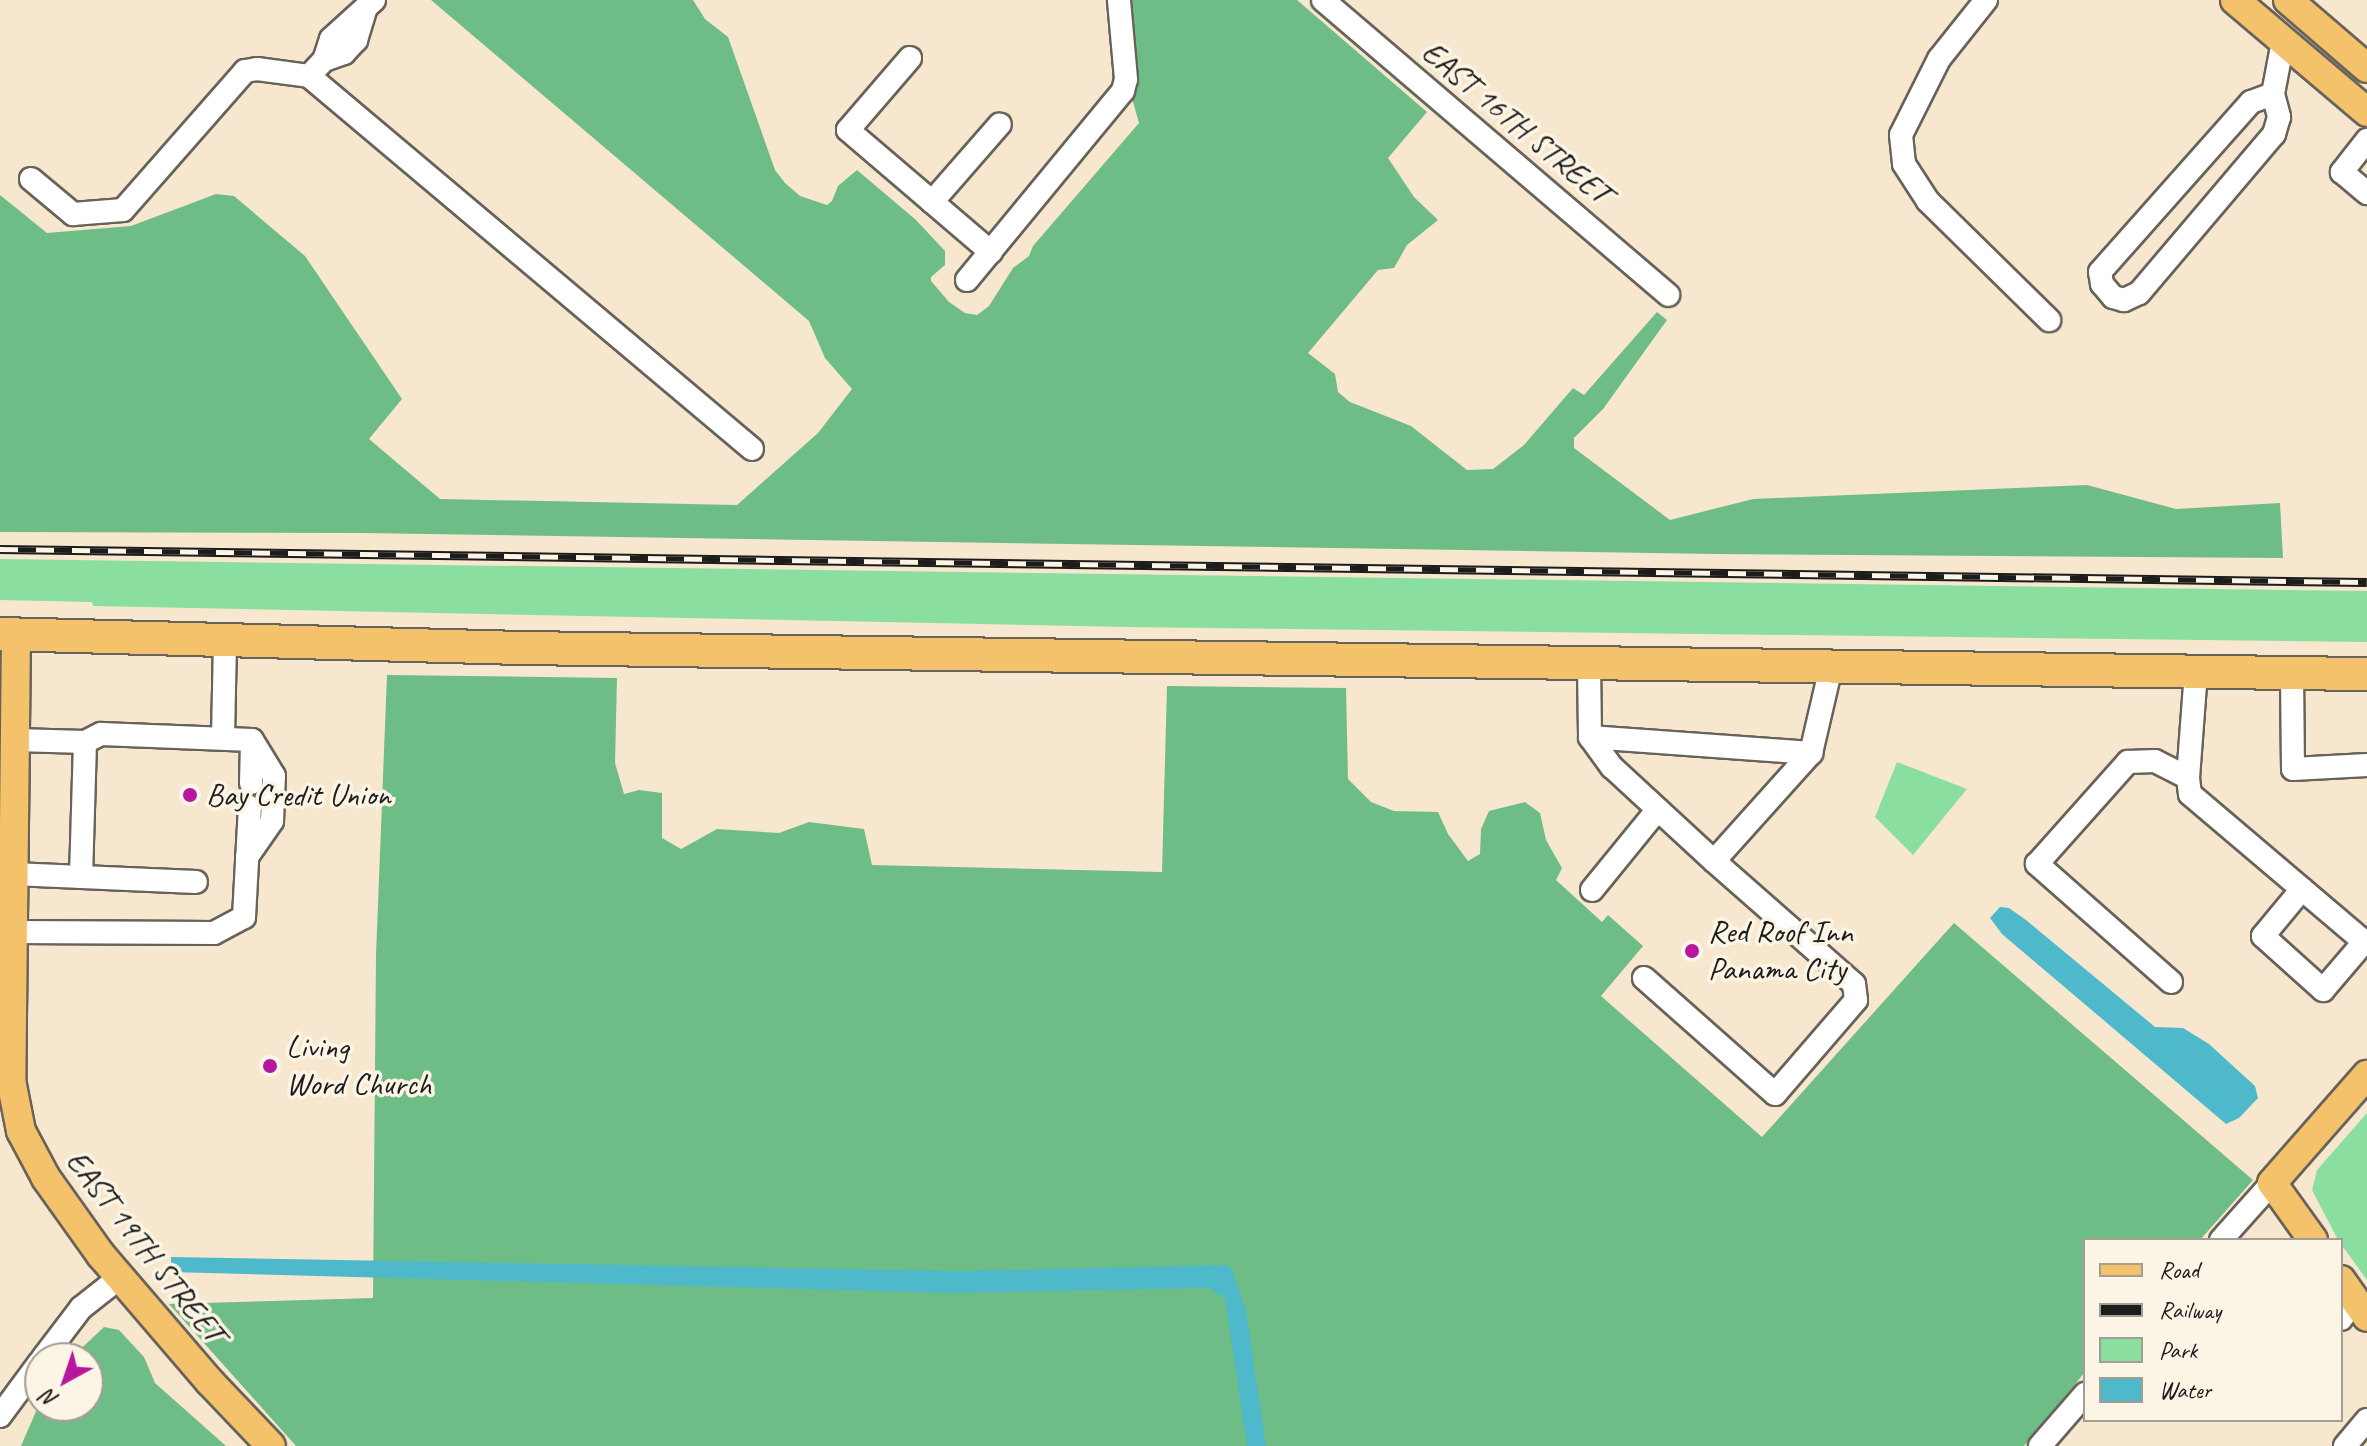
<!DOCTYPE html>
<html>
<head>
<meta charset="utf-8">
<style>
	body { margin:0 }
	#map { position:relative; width:2367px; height:1446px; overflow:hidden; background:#f6e7ce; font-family:Caveat,sans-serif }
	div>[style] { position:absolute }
	.green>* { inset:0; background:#8adea0 }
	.forest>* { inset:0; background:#6fbd86 }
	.water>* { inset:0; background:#4fb9cc }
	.roads { filter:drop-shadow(2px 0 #68635a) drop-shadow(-2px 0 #68635a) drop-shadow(0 2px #68635a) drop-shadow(0 -2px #68635a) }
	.minor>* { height:22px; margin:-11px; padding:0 11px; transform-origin:11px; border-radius:11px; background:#fff }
	.major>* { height:28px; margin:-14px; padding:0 14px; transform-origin:14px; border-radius:14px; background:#f4c26a }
	.highway>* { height:32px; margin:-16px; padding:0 16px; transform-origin:16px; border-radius:16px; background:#f4c26a }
	.rail>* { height:9px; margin-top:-4.5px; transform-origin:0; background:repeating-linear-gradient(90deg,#fcf5e5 0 18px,#1c1c1c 0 36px); box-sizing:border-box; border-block:2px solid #1c1c1c }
	.dots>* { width:22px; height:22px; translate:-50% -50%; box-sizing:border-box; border:4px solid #fcf5e5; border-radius:50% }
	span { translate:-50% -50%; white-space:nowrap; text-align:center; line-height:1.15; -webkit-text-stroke:7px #fcf5e5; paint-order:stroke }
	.street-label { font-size:32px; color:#1c1c1c }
	.poi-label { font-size:32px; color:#1c1c1c }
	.left { translate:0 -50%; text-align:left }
	.legend { position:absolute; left:2083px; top:1238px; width:260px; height:184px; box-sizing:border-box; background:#fcf5e5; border:2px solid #a29e95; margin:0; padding:10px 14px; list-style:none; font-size:24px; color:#1c1c1c }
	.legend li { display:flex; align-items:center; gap:16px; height:40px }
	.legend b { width:40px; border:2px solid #a29e95 }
	.north { position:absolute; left:24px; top:1342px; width:80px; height:80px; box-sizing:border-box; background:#fcf5e5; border:2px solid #a29e95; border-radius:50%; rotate:220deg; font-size:22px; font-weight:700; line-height:32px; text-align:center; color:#1c1c1c }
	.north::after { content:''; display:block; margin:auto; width:28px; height:36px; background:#b5179e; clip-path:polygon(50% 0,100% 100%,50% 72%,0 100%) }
</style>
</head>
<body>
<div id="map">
	<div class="green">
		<div style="clip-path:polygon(0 559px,2367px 591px,2367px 642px,1128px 627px,93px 606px,92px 602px,0 600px)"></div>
		<div style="clip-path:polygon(1897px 762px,1967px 789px,1913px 855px,1875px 817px)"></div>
		<div style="clip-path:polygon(2367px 1113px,2367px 1280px,2338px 1240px,2312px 1190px,2317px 1170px)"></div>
	</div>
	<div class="forest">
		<div style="clip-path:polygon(431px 0,693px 0,705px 19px,728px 37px,775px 170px,785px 183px,800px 196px,827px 205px,832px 201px,838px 186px,857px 170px,916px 220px,945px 251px,945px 265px,931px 277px,931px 281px,949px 302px,965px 313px,977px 315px,989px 306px,1013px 268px,1029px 256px,1033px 246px,1139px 123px,1132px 98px,1137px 82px,1132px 0,1297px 0,1427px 112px,1388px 158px,1414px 197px,1438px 220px,1407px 245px,1394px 268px,1378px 270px,1308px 353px,1335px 374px,1338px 392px,1350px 402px,1411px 426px,1467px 470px,1493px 469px,1524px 445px,1573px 388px,1584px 395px,1657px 312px,1667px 320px,1603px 409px,1574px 438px,1574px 448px,1670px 520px,1753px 499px,2087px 485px,2176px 509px,2280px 503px,2283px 558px,1717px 554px,361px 533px,0 532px,0 195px,47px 233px,131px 226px,216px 194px,234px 196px,305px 256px,402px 399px,369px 439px,440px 499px,737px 505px,818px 433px,852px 389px,825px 358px,809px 321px)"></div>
		<div style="clip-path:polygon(387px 675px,617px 678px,615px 763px,624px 794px,639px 790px,662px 793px,662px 838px,681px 849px,717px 829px,779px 833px,809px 822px,864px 829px,872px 865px,1162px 872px,1167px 686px,1346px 688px,1348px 779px,1371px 802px,1394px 811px,1438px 812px,1448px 834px,1468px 861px,1480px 854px,1481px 829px,1489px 811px,1525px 802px,1540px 813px,1546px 840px,1562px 868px,1556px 880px,1602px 922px,1608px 915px,1643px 946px,1601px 996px,1762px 1137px,1954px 923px,2253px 1180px,2200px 1240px,2085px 1240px,2085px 1372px,2024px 1446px,296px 1446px,169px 1304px,373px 1298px,376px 955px)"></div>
		<div style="clip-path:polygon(104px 1327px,119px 1330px,144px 1357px,155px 1383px,226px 1446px,21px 1446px,40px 1402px,40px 1406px,88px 1406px,88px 1358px,71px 1358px)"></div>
	</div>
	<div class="water">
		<div style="clip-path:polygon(2000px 907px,2009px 908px,2026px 920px,2155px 1027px,2183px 1028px,2209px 1044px,2255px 1086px,2258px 1098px,2239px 1118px,2226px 1124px,2002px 934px,1990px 918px)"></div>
		<div style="clip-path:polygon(171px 1257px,960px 1271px,1226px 1265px,1232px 1269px,1246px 1311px,1266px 1446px,1247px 1446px,1225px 1299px,1209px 1288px,951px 1293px,171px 1272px)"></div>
	</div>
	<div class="roads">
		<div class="minor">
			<div style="left:374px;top:0;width:58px;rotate:137.8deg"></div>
			<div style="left:331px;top:39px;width:22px;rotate:108deg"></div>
			<div style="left:324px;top:60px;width:22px;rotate:133deg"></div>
			<div style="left:309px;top:76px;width:579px;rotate:40.1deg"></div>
			<div style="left:1323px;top:0;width:454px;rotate:40.5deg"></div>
			<div style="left:1986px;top:0;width:75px;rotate:128.5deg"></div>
			<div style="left:1939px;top:59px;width:85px;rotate:116.6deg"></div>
			<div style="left:1901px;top:135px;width:29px;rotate:84deg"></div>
			<div style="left:1904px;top:164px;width:44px;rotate:57deg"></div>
			<div style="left:1928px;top:201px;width:170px;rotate:44.5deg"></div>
			<div style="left:910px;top:58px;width:95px;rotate:130.7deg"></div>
			<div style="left:848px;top:130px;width:188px;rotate:40.5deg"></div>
			<div style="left:324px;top:60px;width:21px;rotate:-19deg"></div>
			<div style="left:344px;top:53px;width:18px;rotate:-47deg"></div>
			<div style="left:356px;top:40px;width:31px;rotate:-73deg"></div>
			<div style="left:2273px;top:94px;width:24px;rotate:75deg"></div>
			<div style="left:2279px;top:117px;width:18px;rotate:106deg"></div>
			<div style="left:2274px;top:134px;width:209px;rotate:130.3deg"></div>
			<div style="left:2139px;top:293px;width:17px;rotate:155deg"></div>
			<div style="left:2124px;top:300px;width:11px;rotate:-165deg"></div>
			<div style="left:2113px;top:297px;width:17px;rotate:-130deg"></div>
			<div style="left:2102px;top:284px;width:12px;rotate:-99deg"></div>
			<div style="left:2100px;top:272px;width:227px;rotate:-48.4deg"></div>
			<div style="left:2251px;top:102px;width:23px;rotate:-20deg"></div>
			<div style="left:2273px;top:94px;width:54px;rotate:-79.3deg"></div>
			<div style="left:2367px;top:140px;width:41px;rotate:128deg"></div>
			<div style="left:2342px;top:172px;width:33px;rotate:40deg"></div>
			<div style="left:31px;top:179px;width:55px;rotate:39.8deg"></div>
			<div style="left:73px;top:214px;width:50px;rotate:-4.6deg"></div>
			<div style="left:123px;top:210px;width:185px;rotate:-48.7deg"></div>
			<div style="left:245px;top:71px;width:12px;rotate:-9deg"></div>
			<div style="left:257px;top:69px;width:52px;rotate:7.7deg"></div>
			<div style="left:932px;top:202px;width:103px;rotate:-48.9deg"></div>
			<div style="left:967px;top:280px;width:245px;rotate:-50.5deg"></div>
			<div style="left:1123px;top:91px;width:12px;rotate:-76deg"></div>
			<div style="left:1126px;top:79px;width:79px;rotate:-95.1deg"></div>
			<div style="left:1589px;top:664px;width:73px;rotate:89.2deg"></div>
			<div style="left:1590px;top:737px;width:37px;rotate:54deg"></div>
			<div style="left:1612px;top:767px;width:139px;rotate:42.7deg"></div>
			<div style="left:1714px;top:861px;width:145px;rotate:-48.1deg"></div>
			<div style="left:1811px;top:753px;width:88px;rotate:-76.9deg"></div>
			<div style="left:2292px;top:674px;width:95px;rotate:89.4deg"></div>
			<div style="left:2293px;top:769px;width:74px;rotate:-3.1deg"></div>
			<div style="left:223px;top:737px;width:98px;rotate:-88.8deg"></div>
			<div style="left:1590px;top:737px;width:222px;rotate:4.1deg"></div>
			<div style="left:16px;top:740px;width:69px;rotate:1.7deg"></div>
			<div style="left:85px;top:742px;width:18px;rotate:-27deg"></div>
			<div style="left:101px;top:734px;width:151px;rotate:2.3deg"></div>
			<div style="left:2188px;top:778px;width:16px;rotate:83deg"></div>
			<div style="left:2190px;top:794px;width:232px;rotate:40.3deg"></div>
			<div style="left:251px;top:783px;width:42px;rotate:-88.6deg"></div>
			<div style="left:247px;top:857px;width:44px;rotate:-55.2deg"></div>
			<div style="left:272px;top:821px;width:45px;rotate:-87.5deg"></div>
			<div style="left:274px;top:776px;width:42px;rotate:-121.4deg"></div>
			<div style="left:13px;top:874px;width:183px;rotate:2.5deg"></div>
			<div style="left:81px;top:877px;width:135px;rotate:-88.3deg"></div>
			<div style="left:2302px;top:889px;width:61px;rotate:129.7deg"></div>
			<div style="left:2263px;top:936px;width:81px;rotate:42deg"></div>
			<div style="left:2323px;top:990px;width:63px;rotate:-49.5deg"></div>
			<div style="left:1592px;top:890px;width:104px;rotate:-50.8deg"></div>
			<div style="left:14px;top:932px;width:200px;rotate:0.3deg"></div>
			<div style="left:214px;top:933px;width:34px;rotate:-28deg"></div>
			<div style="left:244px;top:917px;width:110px;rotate:-86.9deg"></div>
			<div style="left:1644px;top:978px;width:175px;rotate:41.5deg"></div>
			<div style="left:1775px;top:1094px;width:124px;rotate:-49.2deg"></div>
			<div style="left:1856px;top:1000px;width:16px;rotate:-97deg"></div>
			<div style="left:1854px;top:984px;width:186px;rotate:-138.7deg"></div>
			<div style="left:2171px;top:982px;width:179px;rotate:-138.6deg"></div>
			<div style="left:2037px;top:864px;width:137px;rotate:-48.3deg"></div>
			<div style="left:2128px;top:762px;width:27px;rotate:-2deg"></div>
			<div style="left:2155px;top:761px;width:37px;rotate:27deg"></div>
			<div style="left:2188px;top:778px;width:106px;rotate:-85.7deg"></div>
			<div style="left:2221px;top:1240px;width:76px;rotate:-48.2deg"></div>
			<div style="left:2341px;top:1319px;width:24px;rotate:-54deg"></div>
			<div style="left:43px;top:1358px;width:63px;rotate:-52.8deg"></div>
			<div style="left:81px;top:1308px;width:48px;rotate:-38.3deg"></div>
			<div style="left:0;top:1416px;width:67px;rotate:-53.5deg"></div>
			<div style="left:2040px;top:1446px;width:69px;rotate:-49.1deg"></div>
			<div style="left:2345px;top:1446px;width:34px;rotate:-50deg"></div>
		</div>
		<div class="major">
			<div style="left:2235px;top:0;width:173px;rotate:40.3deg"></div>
			<div style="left:2288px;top:0;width:104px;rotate:40.7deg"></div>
			<div style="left:16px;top:634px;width:446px;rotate:90.6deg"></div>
			<div style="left:11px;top:1080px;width:52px;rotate:78.9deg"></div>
			<div style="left:21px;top:1131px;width:53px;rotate:62deg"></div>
			<div style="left:46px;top:1178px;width:95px;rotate:54.5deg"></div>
			<div style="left:101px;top:1255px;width:167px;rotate:49.4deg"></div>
			<div style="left:210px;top:1382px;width:88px;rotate:46.4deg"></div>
			<div style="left:2313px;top:1240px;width:70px;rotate:-125.7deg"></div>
			<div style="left:2272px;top:1183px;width:144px;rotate:-48.7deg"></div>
			<div style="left:2341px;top:1280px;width:45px;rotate:54.9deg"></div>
		</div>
		<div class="highway">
			<div style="left:0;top:634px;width:522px;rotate:1.54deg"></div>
			<div style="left:522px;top:648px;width:1845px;rotate:0.81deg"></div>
		</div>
	</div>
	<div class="rail">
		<div style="left:0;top:549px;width:2367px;rotate:0.8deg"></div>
	</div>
	<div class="dots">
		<div style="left:190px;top:795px;background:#b5179e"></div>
		<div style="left:1692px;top:951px;background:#b5179e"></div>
		<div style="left:270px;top:1066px;background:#b5179e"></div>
	</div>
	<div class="street-label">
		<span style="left:1516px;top:123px;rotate:40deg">EAST 16TH STREET</span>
		<span style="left:145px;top:1247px;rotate:52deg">EAST 19TH STREET</span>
	</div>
	<div class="poi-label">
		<span class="left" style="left:206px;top:795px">Bay Credit Union</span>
		<span class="left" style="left:1708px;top:951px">Red Roof Inn<br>Panama City</span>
		<span class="left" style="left:286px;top:1066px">Living<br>Word Church</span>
	</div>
	<ul class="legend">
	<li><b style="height:10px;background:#f4c26a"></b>Road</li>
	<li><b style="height:10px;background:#1c1c1c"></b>Railway</li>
	<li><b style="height:22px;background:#8adea0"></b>Park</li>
	<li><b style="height:22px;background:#4fb9cc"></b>Water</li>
	</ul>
	<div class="north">N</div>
</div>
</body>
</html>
